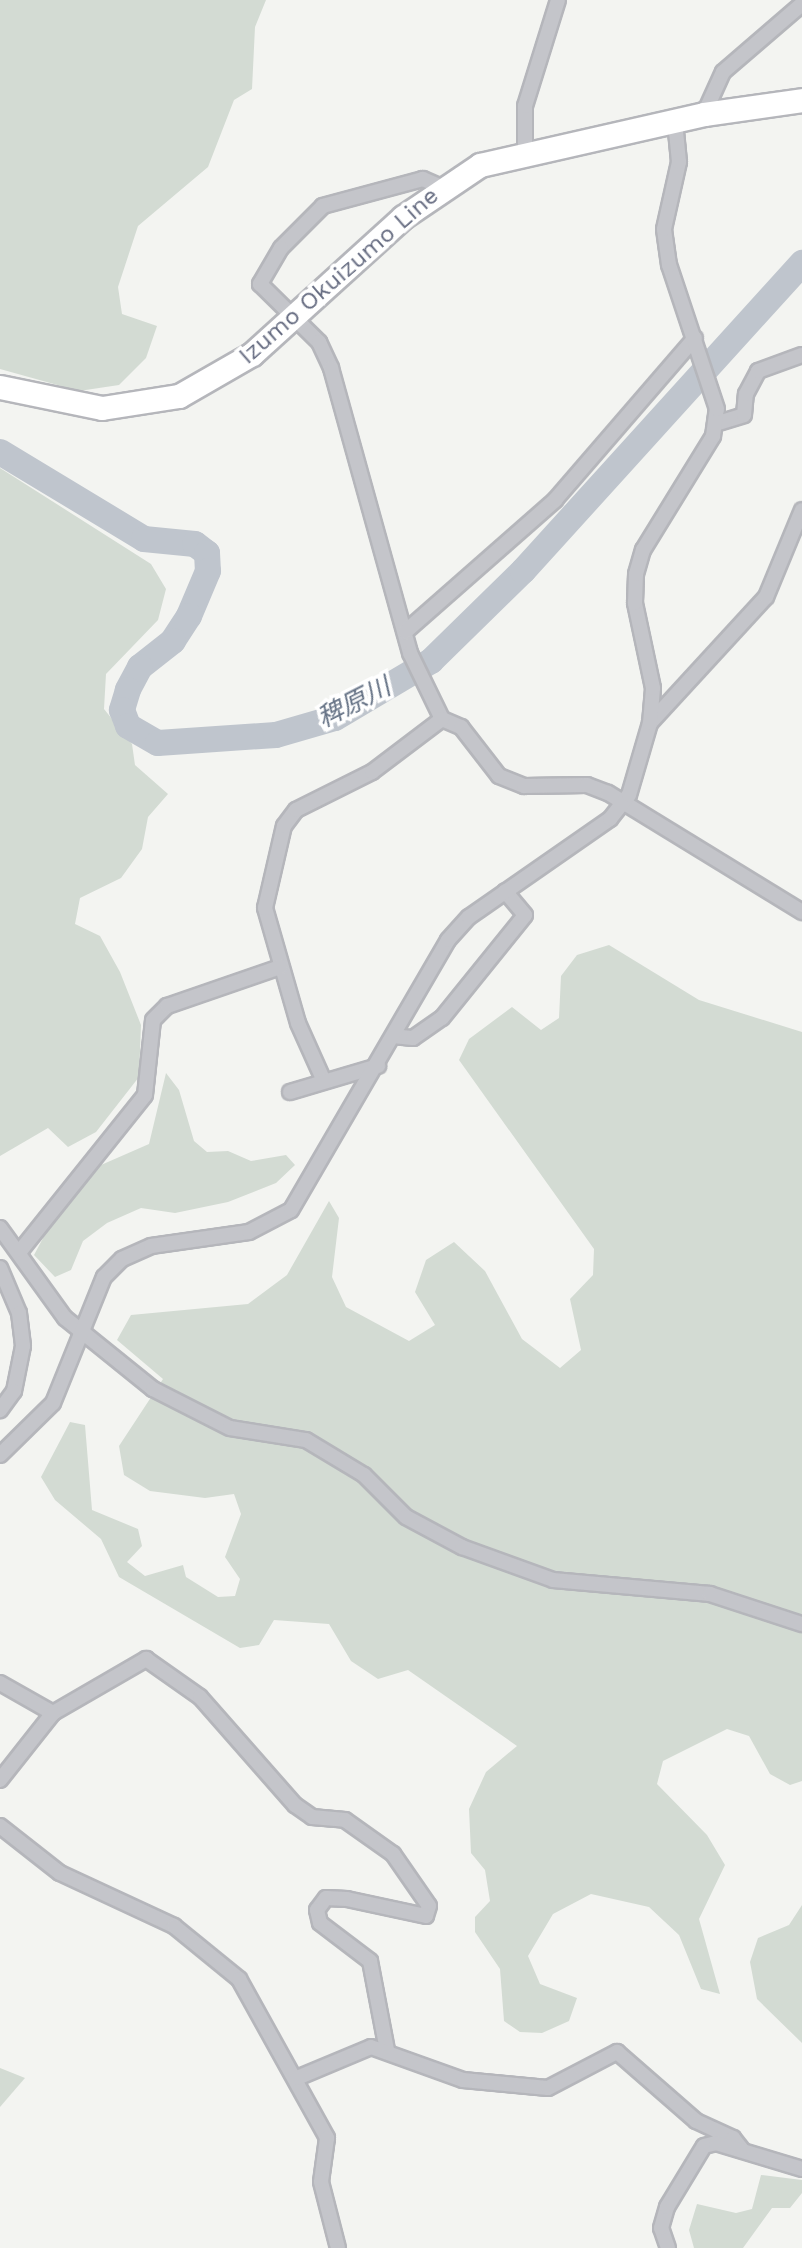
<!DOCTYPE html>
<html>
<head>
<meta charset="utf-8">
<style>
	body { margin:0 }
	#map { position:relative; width:802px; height:2248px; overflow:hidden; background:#f3f4f1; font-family:"Work Sans","Noto Sans JP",sans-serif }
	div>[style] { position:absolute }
	.green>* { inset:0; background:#d3dbd3 }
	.river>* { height:26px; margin:-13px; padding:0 13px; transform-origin:13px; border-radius:13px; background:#bfc5cd }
	.roads { filter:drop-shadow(2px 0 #b5b6bb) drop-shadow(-2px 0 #b5b6bb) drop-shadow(0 2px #b5b6bb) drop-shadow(0 -2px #b5b6bb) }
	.minor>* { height:14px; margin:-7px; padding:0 7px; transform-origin:7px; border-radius:7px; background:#c4c5ca }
	.primary>* { height:23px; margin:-11.5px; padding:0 11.5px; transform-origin:11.5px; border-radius:11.5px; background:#fff }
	span { translate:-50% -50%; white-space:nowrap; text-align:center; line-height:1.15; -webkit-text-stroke:7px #fff; paint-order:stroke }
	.street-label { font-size:24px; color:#656b80 }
	.water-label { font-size:26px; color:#657285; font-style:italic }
</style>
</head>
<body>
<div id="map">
	<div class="green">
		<div style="clip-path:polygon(0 0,266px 0,255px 27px,252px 89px,234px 100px,208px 167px,138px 226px,118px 287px,122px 314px,157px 326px,146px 358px,119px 385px,79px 391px,0 369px)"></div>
		<div style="clip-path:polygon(0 468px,151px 564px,166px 589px,158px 620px,106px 674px,104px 709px,132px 744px,135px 765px,168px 794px,148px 817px,142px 849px,121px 878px,80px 898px,75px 924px,100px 936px,120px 972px,141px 1025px,139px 1077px,96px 1132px,68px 1147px,48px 1128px,0 1156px)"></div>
		<div style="clip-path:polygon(609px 945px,699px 1000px,802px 1032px,802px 1781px,790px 1785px,770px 1774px,749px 1736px,727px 1729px,663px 1761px,657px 1784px,707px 1835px,725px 1865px,699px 1919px,720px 1994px,701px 1989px,679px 1935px,649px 1907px,591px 1894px,553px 1914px,528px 1956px,540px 1984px,577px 1998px,569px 2021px,542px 2033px,520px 2032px,504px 2021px,500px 1969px,475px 1932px,475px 1917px,490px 1901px,485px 1870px,471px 1853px,469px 1809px,486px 1772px,517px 1746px,408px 1670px,378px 1679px,351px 1661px,329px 1624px,274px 1620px,259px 1645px,240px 1648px,119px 1577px,101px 1539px,55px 1500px,41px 1477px,70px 1422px,85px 1425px,92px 1510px,138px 1529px,142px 1546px,127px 1562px,145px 1576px,183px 1565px,186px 1577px,218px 1597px,235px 1596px,240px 1579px,225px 1557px,241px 1514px,234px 1494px,205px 1498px,150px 1491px,124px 1475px,119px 1446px,163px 1379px,117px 1340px,131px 1315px,248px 1304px,287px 1275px,329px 1201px,339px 1218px,332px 1277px,346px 1307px,409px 1341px,435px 1325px,415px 1292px,426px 1260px,454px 1242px,485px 1271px,522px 1339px,560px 1368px,581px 1350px,570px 1299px,593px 1275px,594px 1249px,459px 1060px,469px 1039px,512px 1007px,541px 1030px,559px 1018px,561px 976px,577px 955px)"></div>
		<div style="clip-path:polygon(166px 1073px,179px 1090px,194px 1141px,207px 1152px,228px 1151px,251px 1161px,286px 1155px,295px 1165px,276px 1183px,228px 1202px,175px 1213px,141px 1208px,107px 1223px,83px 1241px,71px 1270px,55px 1277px,34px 1255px,65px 1197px,85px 1172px,149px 1144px)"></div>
		<div style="clip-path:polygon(802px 1905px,802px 2043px,757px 1999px,750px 1962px,758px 1938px,789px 1925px)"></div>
		<div style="clip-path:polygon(0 2068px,25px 2078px,0 2107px)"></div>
		<div style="clip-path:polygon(761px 2175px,802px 2180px,802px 2193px,790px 2208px,772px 2208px,743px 2248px,694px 2248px,689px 2230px,697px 2204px,736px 2213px,752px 2209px)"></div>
	</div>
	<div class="river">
		<div style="left:0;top:452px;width:168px;rotate:31.1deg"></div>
		<div style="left:144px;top:539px;width:51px;rotate:5.6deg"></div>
		<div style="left:195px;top:544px;width:15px;rotate:37deg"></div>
		<div style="left:207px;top:553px;width:18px;rotate:87deg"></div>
		<div style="left:208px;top:571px;width:49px;rotate:112.9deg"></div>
		<div style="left:189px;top:616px;width:30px;rotate:123deg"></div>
		<div style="left:173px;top:641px;width:42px;rotate:141.8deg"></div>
		<div style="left:140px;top:667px;width:26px;rotate:118deg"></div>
		<div style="left:128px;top:690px;width:21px;rotate:107deg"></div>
		<div style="left:122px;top:710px;width:17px;rotate:69deg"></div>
		<div style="left:128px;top:726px;width:34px;rotate:30deg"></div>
		<div style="left:158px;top:743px;width:118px;rotate:-3.9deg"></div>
		<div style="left:276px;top:735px;width:61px;rotate:-16.1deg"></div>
		<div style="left:335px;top:718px;width:112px;rotate:-30.7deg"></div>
		<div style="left:431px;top:661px;width:129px;rotate:-44.4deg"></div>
		<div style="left:523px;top:571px;width:416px;rotate:-47.8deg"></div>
	</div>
	<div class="roads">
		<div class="minor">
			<div style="left:704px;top:114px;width:46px;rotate:-65.7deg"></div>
			<div style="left:723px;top:72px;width:104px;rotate:-40.7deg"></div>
			<div style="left:525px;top:152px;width:46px;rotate:-90deg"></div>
			<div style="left:525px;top:106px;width:111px;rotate:-72.7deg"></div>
			<div style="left:441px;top:187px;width:20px;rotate:-156deg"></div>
			<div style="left:423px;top:179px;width:104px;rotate:164.9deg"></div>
			<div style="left:323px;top:206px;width:59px;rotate:135deg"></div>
			<div style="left:281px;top:248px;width:42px;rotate:120.3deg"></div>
			<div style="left:260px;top:284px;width:83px;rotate:44.5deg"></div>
			<div style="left:319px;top:342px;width:29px;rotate:65deg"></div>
			<div style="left:331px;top:368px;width:296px;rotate:74.5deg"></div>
			<div style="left:410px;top:653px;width:73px;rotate:64.1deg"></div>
			<div style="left:715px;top:424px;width:30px;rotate:-17deg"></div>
			<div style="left:744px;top:415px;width:21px;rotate:-85deg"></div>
			<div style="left:746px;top:394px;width:26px;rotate:-62deg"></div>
			<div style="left:758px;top:371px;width:47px;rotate:-20deg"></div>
			<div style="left:405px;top:632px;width:200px;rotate:-41.3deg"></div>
			<div style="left:555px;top:500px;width:214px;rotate:-49.2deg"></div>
			<div style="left:442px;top:719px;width:21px;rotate:23deg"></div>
			<div style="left:461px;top:727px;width:62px;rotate:52.2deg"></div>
			<div style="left:499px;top:776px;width:27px;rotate:22deg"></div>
			<div style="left:524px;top:786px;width:63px;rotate:-0.9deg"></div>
			<div style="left:587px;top:785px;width:22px;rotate:21deg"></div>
			<div style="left:608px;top:793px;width:228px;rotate:31.5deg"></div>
			<div style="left:650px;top:723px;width:171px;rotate:-47.4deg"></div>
			<div style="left:766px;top:597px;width:94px;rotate:-67.5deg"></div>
			<div style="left:393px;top:1036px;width:20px;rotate:6deg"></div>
			<div style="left:413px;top:1038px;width:35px;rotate:-35deg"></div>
			<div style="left:442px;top:1018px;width:132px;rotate:-51.1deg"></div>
			<div style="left:525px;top:915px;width:31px;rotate:-130deg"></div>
			<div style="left:323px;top:1079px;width:61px;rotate:-114.1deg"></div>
			<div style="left:298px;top:1023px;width:120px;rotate:-106deg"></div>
			<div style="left:265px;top:908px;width:84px;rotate:-77deg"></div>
			<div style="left:284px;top:826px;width:20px;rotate:-53deg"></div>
			<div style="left:296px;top:810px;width:85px;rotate:-26.6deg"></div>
			<div style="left:372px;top:772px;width:88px;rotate:-37.1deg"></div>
			<div style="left:290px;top:1092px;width:92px;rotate:-16.5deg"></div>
			<div style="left:0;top:1228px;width:111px;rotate:54.2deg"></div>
			<div style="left:65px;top:1318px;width:113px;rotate:38.9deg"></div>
			<div style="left:153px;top:1389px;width:86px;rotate:26.9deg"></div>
			<div style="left:230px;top:1428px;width:77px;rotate:9deg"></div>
			<div style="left:306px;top:1440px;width:68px;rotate:31.1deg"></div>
			<div style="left:364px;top:1475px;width:59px;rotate:45deg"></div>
			<div style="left:406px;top:1517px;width:64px;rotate:28.2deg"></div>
			<div style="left:462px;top:1547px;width:97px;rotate:19.9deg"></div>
			<div style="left:553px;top:1580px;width:158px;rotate:5.1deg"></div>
			<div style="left:710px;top:1594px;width:97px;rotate:18.1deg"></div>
			<div style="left:21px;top:1250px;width:198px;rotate:-51.3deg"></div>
			<div style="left:145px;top:1095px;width:75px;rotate:-83.9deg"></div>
			<div style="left:153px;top:1020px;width:20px;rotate:-45deg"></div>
			<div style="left:167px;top:1006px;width:120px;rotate:-19deg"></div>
			<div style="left:0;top:1268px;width:49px;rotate:67.1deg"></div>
			<div style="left:19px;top:1313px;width:33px;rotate:83deg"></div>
			<div style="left:23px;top:1346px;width:46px;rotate:101.3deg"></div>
			<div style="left:14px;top:1391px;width:24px;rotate:126deg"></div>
			<div style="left:0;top:1455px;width:74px;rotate:-44.5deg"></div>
			<div style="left:53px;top:1403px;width:136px;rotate:-68deg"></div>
			<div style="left:104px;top:1277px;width:25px;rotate:-45deg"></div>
			<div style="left:122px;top:1259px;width:32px;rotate:-24deg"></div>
			<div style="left:151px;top:1246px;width:99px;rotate:-8.1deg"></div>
			<div style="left:249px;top:1232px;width:47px;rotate:-27.6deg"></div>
			<div style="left:291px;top:1210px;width:312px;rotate:-59.8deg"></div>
			<div style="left:448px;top:940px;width:31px;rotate:-48deg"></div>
			<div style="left:469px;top:917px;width:172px;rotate:-34.8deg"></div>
			<div style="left:610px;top:819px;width:31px;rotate:-52deg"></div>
			<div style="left:629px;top:795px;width:75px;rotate:-73.7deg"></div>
			<div style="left:650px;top:723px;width:35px;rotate:-85deg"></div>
			<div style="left:653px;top:688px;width:87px;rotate:-102deg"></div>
			<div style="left:635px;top:603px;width:29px;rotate:-88deg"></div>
			<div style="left:636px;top:574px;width:25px;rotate:-74deg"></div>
			<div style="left:643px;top:550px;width:134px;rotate:-58.4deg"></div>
			<div style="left:713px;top:436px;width:27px;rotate:-82deg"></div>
			<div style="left:717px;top:409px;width:152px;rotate:-108.4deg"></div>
			<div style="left:669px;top:265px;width:36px;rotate:-98deg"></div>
			<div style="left:664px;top:229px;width:69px;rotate:-77.4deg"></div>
			<div style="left:679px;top:162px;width:41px;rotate:-95.6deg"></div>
			<div style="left:0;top:1683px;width:61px;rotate:29.5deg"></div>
			<div style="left:53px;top:1713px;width:108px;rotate:-30.1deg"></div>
			<div style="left:146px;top:1659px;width:66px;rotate:35.1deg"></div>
			<div style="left:200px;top:1697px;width:144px;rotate:48.7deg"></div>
			<div style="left:295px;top:1805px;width:21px;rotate:35deg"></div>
			<div style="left:312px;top:1817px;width:33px;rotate:5deg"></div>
			<div style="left:345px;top:1820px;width:59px;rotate:35.3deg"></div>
			<div style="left:393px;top:1854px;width:63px;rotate:55.3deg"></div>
			<div style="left:429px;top:1906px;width:10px;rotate:107deg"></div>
			<div style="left:426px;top:1916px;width:81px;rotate:-167.9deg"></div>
			<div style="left:347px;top:1899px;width:21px;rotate:-177deg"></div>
			<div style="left:326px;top:1898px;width:15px;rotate:127deg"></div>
			<div style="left:317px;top:1910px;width:13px;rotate:77deg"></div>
			<div style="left:320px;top:1923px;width:63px;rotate:37.2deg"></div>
			<div style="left:370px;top:1961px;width:91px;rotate:79.2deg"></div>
			<div style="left:0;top:1780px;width:85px;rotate:-51.7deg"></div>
			<div style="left:0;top:1826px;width:76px;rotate:38.1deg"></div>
			<div style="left:60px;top:1873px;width:126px;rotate:24.9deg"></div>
			<div style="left:174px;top:1926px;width:84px;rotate:39.2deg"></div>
			<div style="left:239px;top:1979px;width:182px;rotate:61deg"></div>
			<div style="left:327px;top:2138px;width:44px;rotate:97.8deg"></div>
			<div style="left:321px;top:2182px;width:68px;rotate:75.6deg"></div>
			<div style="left:297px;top:2078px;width:80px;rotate:-22.7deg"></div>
			<div style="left:371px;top:2047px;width:98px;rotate:19.7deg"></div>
			<div style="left:463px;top:2080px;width:85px;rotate:5.4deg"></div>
			<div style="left:548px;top:2088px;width:78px;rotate:-27.6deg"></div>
			<div style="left:617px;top:2052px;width:105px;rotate:41.1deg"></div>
			<div style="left:696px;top:2121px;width:41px;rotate:24.7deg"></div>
			<div style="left:733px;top:2138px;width:16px;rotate:52deg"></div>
			<div style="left:668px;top:2248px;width:21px;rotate:-109deg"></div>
			<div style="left:661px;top:2228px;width:22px;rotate:-74deg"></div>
			<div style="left:667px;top:2207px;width:71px;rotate:-58.8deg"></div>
			<div style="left:704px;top:2146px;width:12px;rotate:-14deg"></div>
			<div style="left:716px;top:2143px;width:90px;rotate:16.8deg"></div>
		</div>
		<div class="primary">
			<div style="left:0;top:387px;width:104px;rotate:11.6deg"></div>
			<div style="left:102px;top:408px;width:78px;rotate:-8.9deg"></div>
			<div style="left:179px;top:396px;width:84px;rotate:-29.9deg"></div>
			<div style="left:252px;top:354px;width:204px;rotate:-42.2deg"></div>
			<div style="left:403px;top:217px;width:93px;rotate:-34deg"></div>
			<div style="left:480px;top:165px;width:230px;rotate:-12.8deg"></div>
			<div style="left:704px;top:114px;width:99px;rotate:-8.1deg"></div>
		</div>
	</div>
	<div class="street-label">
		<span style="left:339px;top:276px;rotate:-41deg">Izumo Okuizumo Line</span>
	</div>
	<div class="water-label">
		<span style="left:354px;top:703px;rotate:-27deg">稗原川</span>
	</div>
</div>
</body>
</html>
